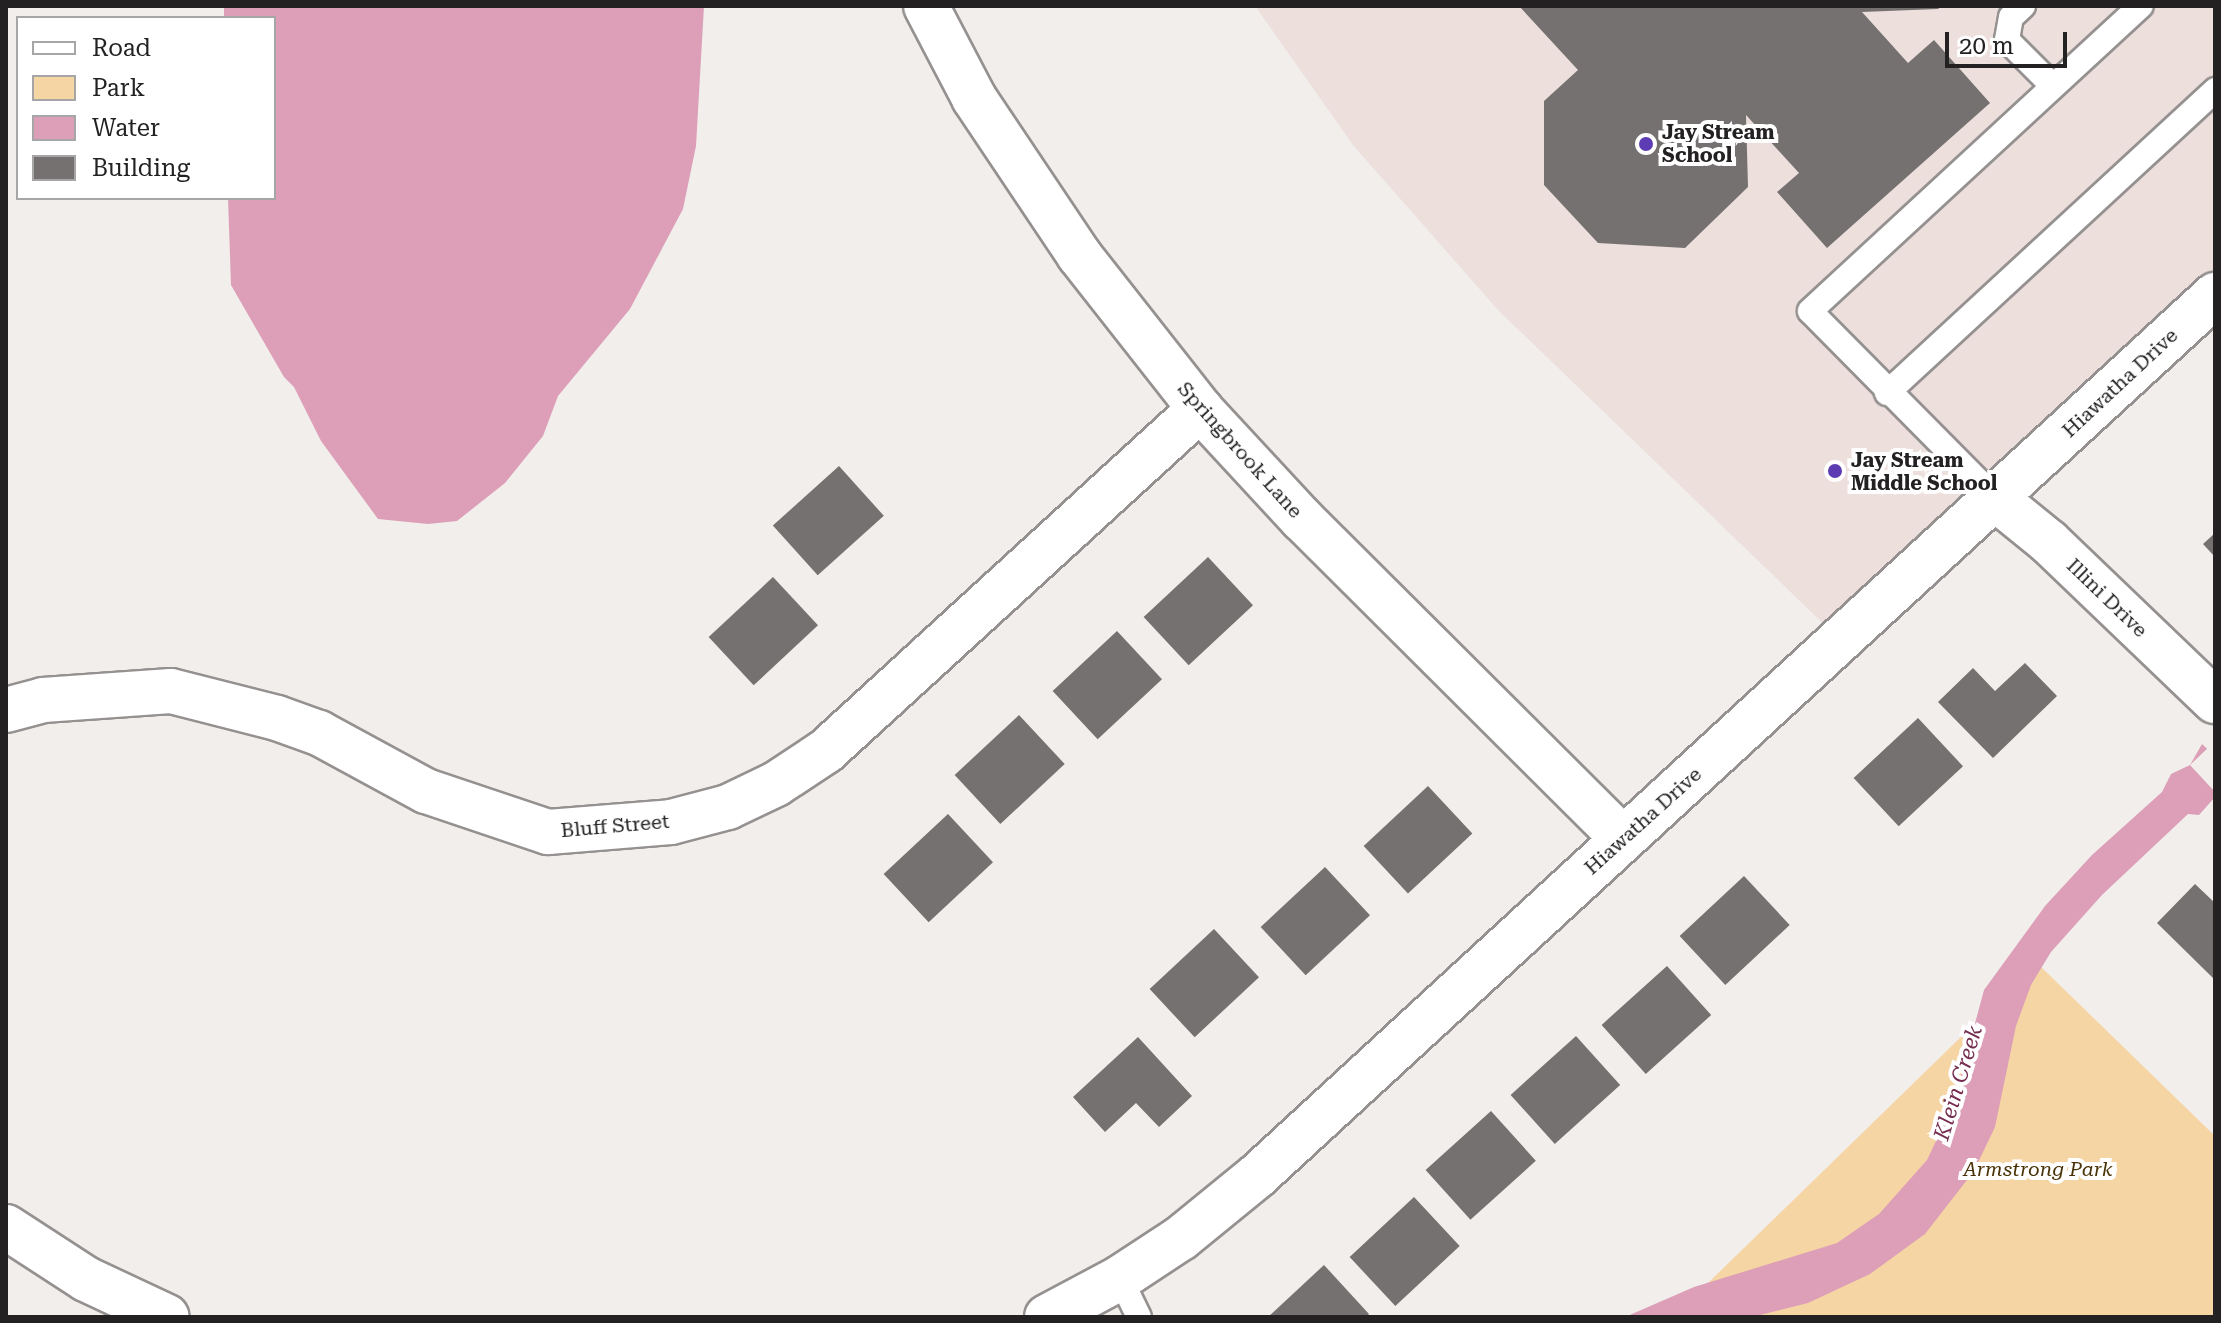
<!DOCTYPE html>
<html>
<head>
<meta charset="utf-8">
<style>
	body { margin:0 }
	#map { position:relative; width:2221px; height:1323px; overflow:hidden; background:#f2eeec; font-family:"Roboto Serif",serif }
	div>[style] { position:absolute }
	.built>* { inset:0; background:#ecdfdc }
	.green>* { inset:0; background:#f6d5a5 }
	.water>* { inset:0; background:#dc9fb7 }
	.pier>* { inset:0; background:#f2eeec }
	.building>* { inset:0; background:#757171; transform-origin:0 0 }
	.roads { filter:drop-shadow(2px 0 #959190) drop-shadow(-2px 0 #959190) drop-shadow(0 2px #959190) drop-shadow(0 -2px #959190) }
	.service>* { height:24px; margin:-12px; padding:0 12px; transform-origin:12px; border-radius:12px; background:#fff }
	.minor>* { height:44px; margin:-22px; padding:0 22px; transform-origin:22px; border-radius:22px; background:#fff }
	.dots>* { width:22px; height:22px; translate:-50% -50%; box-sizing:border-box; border:4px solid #fff; border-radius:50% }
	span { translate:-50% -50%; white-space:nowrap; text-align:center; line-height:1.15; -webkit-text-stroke:8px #fff; paint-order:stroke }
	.poi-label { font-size:20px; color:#232121; font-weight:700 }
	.left { translate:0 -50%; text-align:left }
	.street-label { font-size:20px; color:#232121 }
	.park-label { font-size:20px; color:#4a3207; font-style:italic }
	.water-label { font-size:22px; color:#752d4f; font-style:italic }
	.frame { position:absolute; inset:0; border:8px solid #232121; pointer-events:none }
	.legend { position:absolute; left:16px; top:16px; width:260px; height:184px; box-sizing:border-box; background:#fff; border:2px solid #a7a6a6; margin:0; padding:10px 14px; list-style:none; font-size:24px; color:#232121 }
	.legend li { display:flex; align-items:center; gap:16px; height:40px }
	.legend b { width:40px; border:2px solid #a7a6a6 }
	.scale { position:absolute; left:1945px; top:32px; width:122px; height:36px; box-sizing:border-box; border:4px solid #232121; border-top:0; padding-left:10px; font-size:24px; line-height:28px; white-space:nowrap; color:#232121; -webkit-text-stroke:6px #fff; paint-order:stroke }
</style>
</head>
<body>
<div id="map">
	<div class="built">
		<div style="clip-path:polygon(1255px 6px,2215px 6px,2215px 278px,1831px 631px,1498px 310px,1353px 145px)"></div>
	</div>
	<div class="green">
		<div style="clip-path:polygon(2037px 963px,2215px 1136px,2215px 1317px,1673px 1317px)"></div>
	</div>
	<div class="water">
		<div style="clip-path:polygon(224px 6px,704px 6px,696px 146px,683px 209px,630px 309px,558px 396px,543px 436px,505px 483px,457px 521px,428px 524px,378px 519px,321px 441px,294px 387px,284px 377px,231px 285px,228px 198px,274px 198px,274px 18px,224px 18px)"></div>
		<div style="clip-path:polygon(2202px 744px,2215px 756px,2215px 797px,2199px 815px,2188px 814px,2102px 895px,2051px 952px,2031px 985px,2016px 1026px,1995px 1127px,1974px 1171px,1925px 1234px,1870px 1274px,1808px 1303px,1752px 1317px,1625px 1317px,1694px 1287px,1837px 1243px,1879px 1214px,1927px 1160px,1953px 1105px,1984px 990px,2045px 906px,2092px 855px,2162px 792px,2171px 774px,2190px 765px)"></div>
	</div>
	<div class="pier">
		<div style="clip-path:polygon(2210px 746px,2215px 750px,2215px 792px,2190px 765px)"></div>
	</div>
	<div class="building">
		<div style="clip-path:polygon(1519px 6px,1942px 6px,1938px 9px,1862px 12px,1908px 63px,1934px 40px,1990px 103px,1827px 248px,1777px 192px,1799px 173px,1746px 115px,1748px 187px,1685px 248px,1598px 243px,1544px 185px,1544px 101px,1578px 70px)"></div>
		<div style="left:839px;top:466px;width:67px;height:89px;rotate:48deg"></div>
		<div style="clip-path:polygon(2215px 533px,2215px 557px,2203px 544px)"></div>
		<div style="left:1208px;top:557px;width:66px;height:88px;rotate:47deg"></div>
		<div style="left:773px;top:577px;width:66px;height:88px;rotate:47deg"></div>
		<div style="left:1117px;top:631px;width:66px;height:88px;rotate:47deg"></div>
		<div style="clip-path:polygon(2025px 663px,2057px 696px,1993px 758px,1938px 702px,1973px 668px,1995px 691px)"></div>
		<div style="left:1019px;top:715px;width:67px;height:88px;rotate:47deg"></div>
		<div style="left:1918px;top:718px;width:66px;height:88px;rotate:47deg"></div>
		<div style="left:1428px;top:786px;width:65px;height:88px;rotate:47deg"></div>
		<div style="left:948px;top:814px;width:66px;height:88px;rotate:47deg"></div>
		<div style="left:1325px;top:867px;width:66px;height:88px;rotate:47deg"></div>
		<div style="left:1744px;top:876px;width:67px;height:88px;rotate:47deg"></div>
		<div style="clip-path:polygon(2195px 884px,2215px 903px,2215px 980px,2157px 923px)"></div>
		<div style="left:1214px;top:929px;width:66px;height:88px;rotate:47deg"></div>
		<div style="left:1667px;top:966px;width:66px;height:88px;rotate:48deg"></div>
		<div style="left:1576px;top:1036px;width:66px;height:88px;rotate:48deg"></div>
		<div style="clip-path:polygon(1138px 1037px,1192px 1096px,1159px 1127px,1136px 1103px,1105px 1132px,1073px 1097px)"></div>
		<div style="left:1491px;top:1111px;width:67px;height:88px;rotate:48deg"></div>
		<div style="left:1414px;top:1197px;width:67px;height:88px;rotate:47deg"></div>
		<div style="clip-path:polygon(1324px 1265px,1369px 1314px,1366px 1317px,1268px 1317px)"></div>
	</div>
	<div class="roads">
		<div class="service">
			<div style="left:2023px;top:6px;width:16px;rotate:137deg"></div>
			<div style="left:2011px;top:17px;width:23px;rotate:100deg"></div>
			<div style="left:2007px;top:40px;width:65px;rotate:45deg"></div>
			<div style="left:1887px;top:393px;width:447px;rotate:-42.7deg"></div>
			<div style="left:1996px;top:499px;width:264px;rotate:-134.7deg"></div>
			<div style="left:1810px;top:311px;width:450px;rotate:-42.7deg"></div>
			<div style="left:1120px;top:1278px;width:43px;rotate:64deg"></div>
		</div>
		<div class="minor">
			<div style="left:926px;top:6px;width:104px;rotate:62.4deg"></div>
			<div style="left:974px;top:98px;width:189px;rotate:56.2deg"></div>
			<div style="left:1079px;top:255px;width:196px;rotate:51.8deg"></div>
			<div style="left:1200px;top:409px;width:150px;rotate:47.2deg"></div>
			<div style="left:1302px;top:519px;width:453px;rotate:44.9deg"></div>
			<div style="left:1996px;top:499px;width:68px;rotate:39.1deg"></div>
			<div style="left:2049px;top:542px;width:230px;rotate:43.8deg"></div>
			<div style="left:6px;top:710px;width:38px;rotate:-15deg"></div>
			<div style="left:43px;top:700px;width:128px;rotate:-4deg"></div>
			<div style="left:171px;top:691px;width:109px;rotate:14.3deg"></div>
			<div style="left:277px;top:718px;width:45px;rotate:19.7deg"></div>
			<div style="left:319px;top:733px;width:122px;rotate:28.5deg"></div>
			<div style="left:426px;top:791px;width:129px;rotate:18.6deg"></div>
			<div style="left:548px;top:832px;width:123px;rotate:-4.6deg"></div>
			<div style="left:671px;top:822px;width:59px;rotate:-14.7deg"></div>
			<div style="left:728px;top:807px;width:53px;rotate:-25.6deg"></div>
			<div style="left:776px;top:784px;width:60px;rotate:-33.4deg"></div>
			<div style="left:826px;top:751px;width:507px;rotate:-42.44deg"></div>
			<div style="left:6px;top:1227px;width:95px;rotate:33deg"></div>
			<div style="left:86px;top:1279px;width:89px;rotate:25.1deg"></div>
			<div style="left:1047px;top:1317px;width:83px;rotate:-28.1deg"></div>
			<div style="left:1120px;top:1278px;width:73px;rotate:-33.3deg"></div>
			<div style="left:1181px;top:1238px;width:98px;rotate:-39.2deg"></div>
			<div style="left:1257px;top:1176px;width:1302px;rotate:-42.6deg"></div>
		</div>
	</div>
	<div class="dots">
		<div style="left:1646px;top:144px;background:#5d3bb3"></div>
		<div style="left:1835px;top:471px;background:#5d3bb3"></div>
	</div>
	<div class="poi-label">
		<span class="left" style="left:1662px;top:144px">Jay Stream<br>School</span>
		<span class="left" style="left:1851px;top:472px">Jay Stream<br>Middle School</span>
	</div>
	<div class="street-label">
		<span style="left:2120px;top:383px;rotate:-43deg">Hiawatha Drive</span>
		<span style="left:1240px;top:450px;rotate:48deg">Springbrook Lane</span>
		<span style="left:2107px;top:598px;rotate:44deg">Illini Drive</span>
		<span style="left:1643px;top:821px;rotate:-42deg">Hiawatha Drive</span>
		<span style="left:615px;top:826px;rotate:-5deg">Bluff Street</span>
	</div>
	<div class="park-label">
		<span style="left:2038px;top:1169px">Armstrong Park</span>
	</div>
	<div class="water-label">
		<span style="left:1958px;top:1083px;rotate:-73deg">Klein Creek</span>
	</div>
	<div class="frame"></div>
	<ul class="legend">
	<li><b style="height:10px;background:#fff"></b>Road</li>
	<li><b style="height:22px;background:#f6d5a5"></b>Park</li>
	<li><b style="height:22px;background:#dc9fb7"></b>Water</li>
	<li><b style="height:22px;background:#757171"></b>Building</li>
	</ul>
	<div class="scale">20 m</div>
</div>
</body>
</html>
